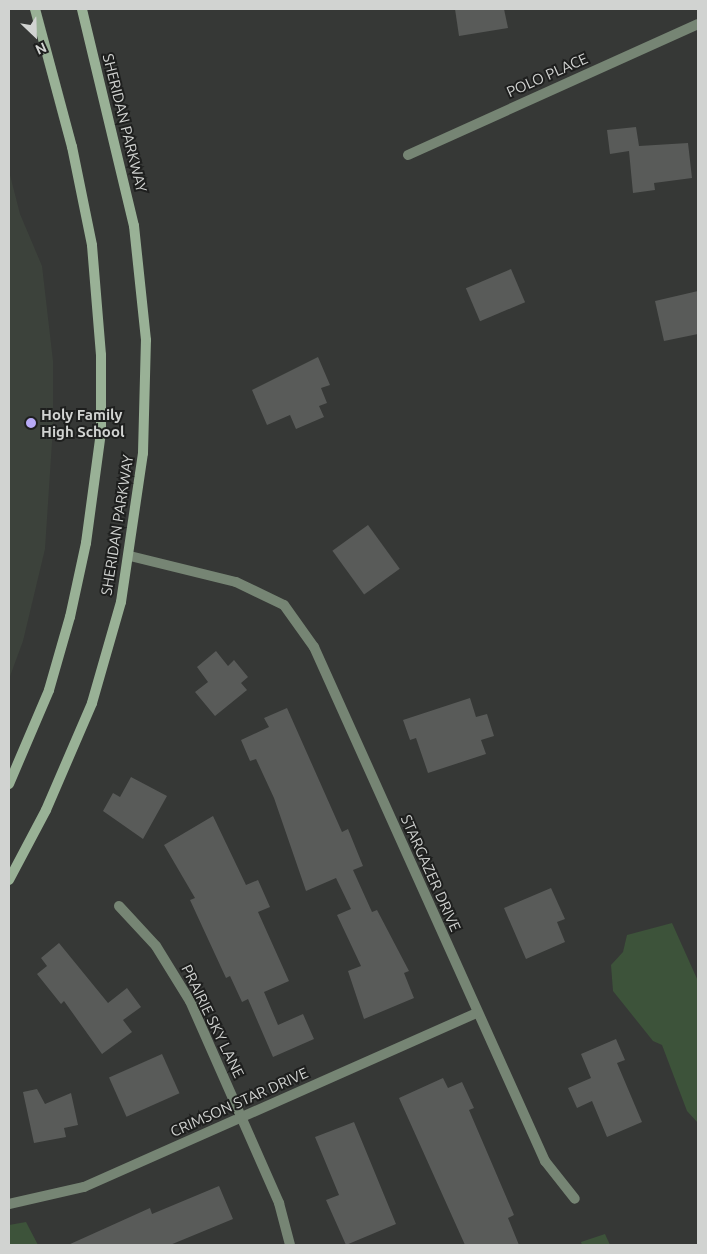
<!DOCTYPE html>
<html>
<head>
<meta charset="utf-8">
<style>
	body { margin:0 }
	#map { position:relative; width:707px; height:1254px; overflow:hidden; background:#363836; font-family:Ubuntu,sans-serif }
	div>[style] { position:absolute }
	.built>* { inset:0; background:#3c423b }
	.green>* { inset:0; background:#3d533a }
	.building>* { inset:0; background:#595b59; transform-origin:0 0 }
	.service>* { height:10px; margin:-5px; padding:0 5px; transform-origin:5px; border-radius:5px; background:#768574 }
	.minor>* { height:10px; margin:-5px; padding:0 5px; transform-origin:5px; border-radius:5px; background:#768574 }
	.secondary>* { height:10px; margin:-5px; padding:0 5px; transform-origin:5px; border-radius:5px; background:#99b196 }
	.dots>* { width:14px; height:14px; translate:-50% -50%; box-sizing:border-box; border:2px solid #1e1f1e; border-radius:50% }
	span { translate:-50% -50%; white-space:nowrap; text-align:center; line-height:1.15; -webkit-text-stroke:4px #1e1f1e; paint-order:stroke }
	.street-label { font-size:15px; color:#d1d3d1 }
	.poi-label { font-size:15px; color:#d1d3d1; font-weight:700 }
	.left { translate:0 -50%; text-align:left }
	.frame { position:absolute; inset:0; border:10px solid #d1d3d1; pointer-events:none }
	.north { position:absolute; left:10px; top:10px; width:50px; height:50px; -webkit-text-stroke:4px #1e1f1e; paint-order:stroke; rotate:156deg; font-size:14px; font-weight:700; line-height:20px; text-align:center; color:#d1d3d1 }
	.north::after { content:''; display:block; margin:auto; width:18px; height:22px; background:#d1d3d1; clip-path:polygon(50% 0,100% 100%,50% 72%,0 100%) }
</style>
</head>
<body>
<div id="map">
	<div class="built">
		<div style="clip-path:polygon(9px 171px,20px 214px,42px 266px,53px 361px,53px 427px,45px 549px,23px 641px,9px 679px)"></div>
	</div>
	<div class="green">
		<div style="clip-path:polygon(672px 923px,698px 981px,698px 1123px,687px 1111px,662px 1045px,653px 1041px,613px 991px,611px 965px,623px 952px,627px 935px)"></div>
		<div style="clip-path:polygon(26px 1222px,38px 1245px,9px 1245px,9px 1225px)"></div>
		<div style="clip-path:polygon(605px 1234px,610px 1245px,582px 1245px,581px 1242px)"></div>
	</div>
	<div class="building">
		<div style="clip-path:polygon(455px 9px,504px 9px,508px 28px,459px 36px)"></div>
		<div style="clip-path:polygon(636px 127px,639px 146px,688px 143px,692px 178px,654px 183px,655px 190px,633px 193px,629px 151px,610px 154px,607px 130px)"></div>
		<div style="left:511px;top:269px;width:36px;height:49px;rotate:67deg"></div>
		<div style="clip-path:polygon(698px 291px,698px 334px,664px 341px,655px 301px)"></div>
		<div style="clip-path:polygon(318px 357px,330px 385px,321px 388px,327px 403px,319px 406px,324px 417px,296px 429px,290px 415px,267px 425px,252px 390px)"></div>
		<div style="left:368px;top:525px;width:54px;height:44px;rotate:54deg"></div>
		<div style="clip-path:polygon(216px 651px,228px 666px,234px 660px,248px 677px,241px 683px,247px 690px,215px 716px,195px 692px,208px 682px,197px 667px)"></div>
		<div style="clip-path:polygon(470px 698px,476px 717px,487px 714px,494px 736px,481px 740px,486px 754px,428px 773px,416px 738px,410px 740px,403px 720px)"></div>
		<div style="clip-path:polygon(287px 708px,342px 832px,348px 829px,363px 866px,353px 870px,372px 912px,377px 910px,409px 971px,404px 973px,414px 998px,364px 1019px,348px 971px,361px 966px,337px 915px,351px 909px,336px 878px,306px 891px,274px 798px,256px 759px,250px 761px,241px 740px,269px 727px,264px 718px)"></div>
		<div style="clip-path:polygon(131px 777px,167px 796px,143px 839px,103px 811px,113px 793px,120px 797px)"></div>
		<div style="clip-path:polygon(213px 816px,246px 885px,258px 880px,270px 907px,258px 912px,289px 981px,264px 992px,278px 1025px,303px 1014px,314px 1039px,273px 1057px,248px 999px,242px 1002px,230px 976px,226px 978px,190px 900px,195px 898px,164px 845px)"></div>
		<div style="clip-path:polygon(551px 888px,565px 919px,557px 922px,565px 942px,526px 959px,504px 908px)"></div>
		<div style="clip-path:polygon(59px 943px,108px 1003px,127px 988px,141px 1007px,123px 1020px,132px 1032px,102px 1054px,64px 1001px,61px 1004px,37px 974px,47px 966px,41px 958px)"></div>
		<div style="clip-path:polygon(616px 1039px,625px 1060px,617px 1063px,642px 1122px,607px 1137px,592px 1101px,577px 1108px,568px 1088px,591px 1078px,581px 1054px)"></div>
		<div style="left:162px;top:1054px;width:43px;height:58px;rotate:66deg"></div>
		<div style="clip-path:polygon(443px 1078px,448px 1088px,462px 1082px,474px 1108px,469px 1110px,514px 1215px,508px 1218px,519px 1245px,465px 1245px,399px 1098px)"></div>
		<div style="clip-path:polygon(37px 1089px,45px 1104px,71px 1093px,78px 1125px,64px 1128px,66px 1137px,34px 1143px,23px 1092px)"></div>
		<div style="clip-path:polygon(354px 1122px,396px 1224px,346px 1245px,326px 1200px,339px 1195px,315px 1137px)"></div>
		<div style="clip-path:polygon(219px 1186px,233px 1219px,170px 1245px,68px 1245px,150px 1208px,152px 1214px)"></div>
	</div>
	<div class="service">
		<div style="left:130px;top:556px;width:109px;rotate:13.8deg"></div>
	</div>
	<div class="minor">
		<div style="left:408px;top:155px;width:318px;rotate:-24.3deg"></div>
		<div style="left:236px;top:582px;width:53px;rotate:25.6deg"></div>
		<div style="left:284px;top:605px;width:52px;rotate:54.5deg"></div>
		<div style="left:314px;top:647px;width:564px;rotate:65.8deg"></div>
		<div style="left:545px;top:1161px;width:48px;rotate:51.7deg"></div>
		<div style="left:119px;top:906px;width:54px;rotate:47.2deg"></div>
		<div style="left:156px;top:946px;width:65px;rotate:58.3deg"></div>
		<div style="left:190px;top:1001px;width:221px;rotate:66.2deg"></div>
		<div style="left:279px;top:1203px;width:43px;rotate:75.3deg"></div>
		<div style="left:9px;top:1204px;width:77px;rotate:-12.8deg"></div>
		<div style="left:84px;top:1187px;width:430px;rotate:-23.9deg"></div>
	</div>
	<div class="secondary">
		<div style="left:9px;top:784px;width:102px;rotate:-66.9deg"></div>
		<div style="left:49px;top:690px;width:76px;rotate:-74deg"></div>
		<div style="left:70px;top:617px;width:76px;rotate:-77.8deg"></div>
		<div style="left:86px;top:543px;width:112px;rotate:-82.3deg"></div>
		<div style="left:101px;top:432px;width:77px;rotate:-90deg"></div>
		<div style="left:101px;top:355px;width:110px;rotate:-94.7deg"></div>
		<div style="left:92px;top:245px;width:100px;rotate:-101.5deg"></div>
		<div style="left:72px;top:147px;width:143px;rotate:-105deg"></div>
		<div style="left:9px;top:880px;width:79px;rotate:-62.1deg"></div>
		<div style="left:46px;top:810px;width:116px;rotate:-66.7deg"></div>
		<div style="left:92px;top:703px;width:105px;rotate:-74deg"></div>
		<div style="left:121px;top:602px;width:151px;rotate:-81.6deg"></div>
		<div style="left:143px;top:453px;width:113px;rotate:-88.5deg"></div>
		<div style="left:146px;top:340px;width:115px;rotate:-96deg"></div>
		<div style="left:134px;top:226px;width:223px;rotate:-103.5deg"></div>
	</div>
	<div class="dots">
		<div style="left:31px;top:423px;background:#b8abf7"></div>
	</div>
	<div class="street-label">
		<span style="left:547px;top:75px;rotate:-24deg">POLO PLACE</span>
		<span style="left:125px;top:123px;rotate:76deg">SHERIDAN PARKWAY</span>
		<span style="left:117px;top:525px;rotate:-81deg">SHERIDAN PARKWAY</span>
		<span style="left:431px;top:873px;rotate:66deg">STARGAZER DRIVE</span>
		<span style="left:213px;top:1021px;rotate:64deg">PRAIRIE SKY LANE</span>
		<span style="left:239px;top:1102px;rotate:-24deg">CRIMSON STAR DRIVE</span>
	</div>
	<div class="poi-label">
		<span class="left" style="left:41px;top:423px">Holy Family<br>High School</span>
	</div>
	<div class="frame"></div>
	<div class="north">N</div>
</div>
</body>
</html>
